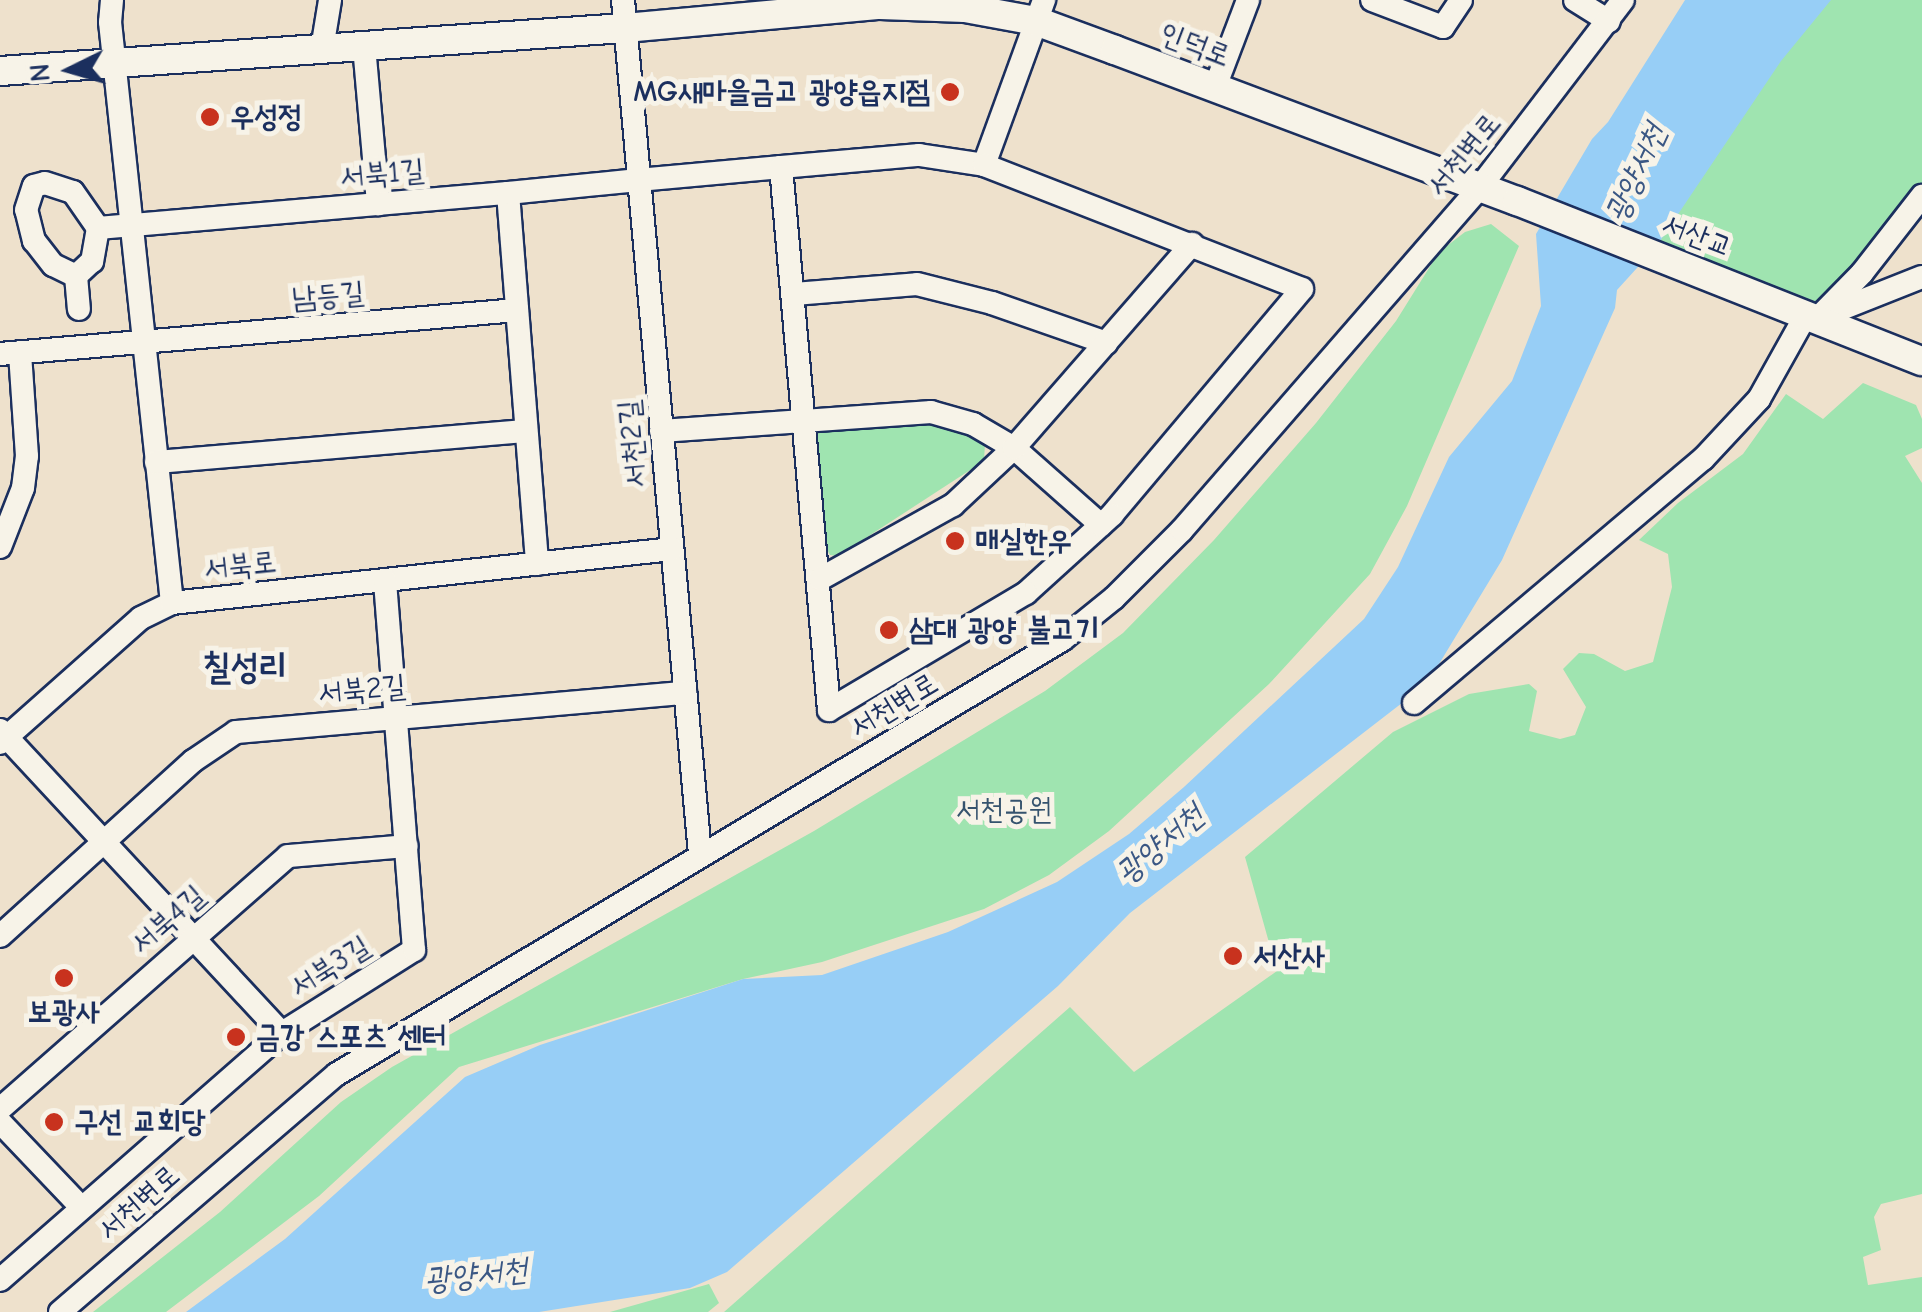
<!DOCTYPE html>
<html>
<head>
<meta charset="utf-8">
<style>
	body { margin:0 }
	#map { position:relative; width:1922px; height:1312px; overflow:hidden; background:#eee1cc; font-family:"Comic Neue","Poor Story",sans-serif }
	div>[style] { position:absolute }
	.green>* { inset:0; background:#9fe4b0 }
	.water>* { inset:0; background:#97cef6 }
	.roads { filter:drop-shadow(2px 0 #1b2f5e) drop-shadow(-2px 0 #1b2f5e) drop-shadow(0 2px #1b2f5e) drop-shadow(0 -2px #1b2f5e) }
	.minor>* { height:22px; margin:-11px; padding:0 11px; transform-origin:11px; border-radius:11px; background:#f7f3e8 }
	.major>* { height:28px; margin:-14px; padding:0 14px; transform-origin:14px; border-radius:14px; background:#f7f3e8 }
	.dots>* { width:28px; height:28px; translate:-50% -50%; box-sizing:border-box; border:5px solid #f7f3e8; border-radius:50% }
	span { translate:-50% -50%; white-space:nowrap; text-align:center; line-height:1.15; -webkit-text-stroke:10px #f7f3e8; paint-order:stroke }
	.street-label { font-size:30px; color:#1b2f5e }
	.poi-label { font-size:30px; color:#1b2f5e; font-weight:700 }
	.right { translate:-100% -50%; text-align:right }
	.left { translate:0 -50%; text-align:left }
	.park-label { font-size:30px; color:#35536e }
	.water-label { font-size:32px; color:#3a5784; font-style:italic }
	.quarter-label { font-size:35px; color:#1b2f5e; font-weight:700 }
	.north { position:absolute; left:20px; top:20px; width:100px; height:100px; -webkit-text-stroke:8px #f7f3e8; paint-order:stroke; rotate:265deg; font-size:28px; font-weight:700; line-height:40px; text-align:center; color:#1b2f5e }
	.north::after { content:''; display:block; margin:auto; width:35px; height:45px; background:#1b2f5e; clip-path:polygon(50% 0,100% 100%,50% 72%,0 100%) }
</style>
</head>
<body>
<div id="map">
	<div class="green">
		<div style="clip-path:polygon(1821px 0,1922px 0,1922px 185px,1895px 221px,1807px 313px,1656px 247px,1805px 18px)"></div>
		<div style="clip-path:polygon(1491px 224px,1519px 246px,1407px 506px,1370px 574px,1269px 684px,1109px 831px,1049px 875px,984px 909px,822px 962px,743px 979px,459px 1067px,319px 1196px,166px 1312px,93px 1312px,220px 1212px,341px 1102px,392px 1067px,814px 831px,1045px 691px,1123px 633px,1214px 540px,1316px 423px,1396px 321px,1439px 252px,1465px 232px)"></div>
		<div style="clip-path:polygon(1863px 383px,1916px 405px,1922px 419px,1922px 448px,1905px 456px,1922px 483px,1922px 1194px,1881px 1204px,1874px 1217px,1881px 1250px,1863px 1257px,1868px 1285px,1922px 1277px,1922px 1312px,724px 1312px,1070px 1007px,1134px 1072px,1277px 971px,1245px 857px,1393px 732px,1469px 694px,1529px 684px,1537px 691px,1529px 731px,1560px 739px,1575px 735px,1586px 707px,1563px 669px,1579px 653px,1594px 654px,1625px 671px,1653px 662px,1672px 587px,1668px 554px,1639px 540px,1678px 503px,1743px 454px,1786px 394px,1823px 419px)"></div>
		<div style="clip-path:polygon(915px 422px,940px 426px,985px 443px,984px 461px,838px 556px,830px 555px,824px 544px,815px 427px)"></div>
		<div style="clip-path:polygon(709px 1284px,719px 1303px,708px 1312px,610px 1312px)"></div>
	</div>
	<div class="water">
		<div style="clip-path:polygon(1685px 0,1831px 0,1781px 61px,1656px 247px,1617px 290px,1615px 308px,1502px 560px,1439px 664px,1402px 703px,1130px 913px,1058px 986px,727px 1272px,690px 1288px,539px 1312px,186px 1312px,285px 1239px,465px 1077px,540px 1045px,743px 979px,822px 975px,948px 932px,1057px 882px,1129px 834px,1184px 787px,1364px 619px,1398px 567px,1449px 457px,1512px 381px,1541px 306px,1536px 234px,1592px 139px,1608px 122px)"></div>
	</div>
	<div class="roads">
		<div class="minor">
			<div style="left:112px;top:0;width:22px;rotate:95deg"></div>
			<div style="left:110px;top:22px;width:584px;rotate:83.91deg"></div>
			<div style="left:623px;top:0;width:858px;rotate:84.85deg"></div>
			<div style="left:1372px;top:0;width:76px;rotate:20.8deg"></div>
			<div style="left:1443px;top:27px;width:32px;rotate:-56deg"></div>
			<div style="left:1575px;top:0;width:40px;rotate:32deg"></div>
			<div style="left:364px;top:46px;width:159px;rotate:84.9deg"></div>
			<div style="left:322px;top:49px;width:50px;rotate:-80.7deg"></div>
			<div style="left:1215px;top:87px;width:93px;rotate:-69.2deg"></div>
			<div style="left:984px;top:165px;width:176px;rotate:-70deg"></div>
			<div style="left:45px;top:183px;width:29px;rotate:18deg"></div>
			<div style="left:73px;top:192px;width:44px;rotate:55.2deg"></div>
			<div style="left:98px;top:228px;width:34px;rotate:100deg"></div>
			<div style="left:92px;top:261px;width:22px;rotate:137deg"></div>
			<div style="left:76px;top:276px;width:25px;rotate:-154deg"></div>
			<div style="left:53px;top:265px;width:31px;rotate:-128deg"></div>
			<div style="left:34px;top:241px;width:32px;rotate:-104deg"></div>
			<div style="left:26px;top:210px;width:25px;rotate:-72deg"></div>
			<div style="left:34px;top:186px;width:11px;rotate:-15deg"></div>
			<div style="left:508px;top:193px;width:372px;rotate:85.5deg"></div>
			<div style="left:98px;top:228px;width:411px;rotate:-4.9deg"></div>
			<div style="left:508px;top:193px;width:131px;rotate:-5.7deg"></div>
			<div style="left:638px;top:180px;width:144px;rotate:-5.2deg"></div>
			<div style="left:781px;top:167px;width:139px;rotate:-5deg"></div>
			<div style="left:919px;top:155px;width:66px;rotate:8.7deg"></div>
			<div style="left:984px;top:165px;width:341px;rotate:21.3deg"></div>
			<div style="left:1302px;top:289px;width:295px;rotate:130.1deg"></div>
			<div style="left:1112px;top:515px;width:116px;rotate:137.8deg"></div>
			<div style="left:1026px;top:593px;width:229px;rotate:149.3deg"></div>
			<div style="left:829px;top:710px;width:545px;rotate:-95.05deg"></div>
			<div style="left:76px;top:276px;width:33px;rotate:85deg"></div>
			<div style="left:794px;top:294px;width:123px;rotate:-4.6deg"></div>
			<div style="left:917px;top:284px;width:77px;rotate:14.2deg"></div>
			<div style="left:992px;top:303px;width:121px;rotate:19.3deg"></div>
			<div style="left:1826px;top:315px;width:103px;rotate:-21.6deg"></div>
			<div style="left:1818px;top:318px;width:63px;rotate:-45.6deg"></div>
			<div style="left:1862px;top:273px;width:98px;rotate:-52.1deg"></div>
			<div style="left:0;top:354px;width:519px;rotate:-4.86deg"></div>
			<div style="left:661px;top:431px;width:271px;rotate:-4deg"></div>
			<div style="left:931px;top:412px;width:44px;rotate:15.9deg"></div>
			<div style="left:973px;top:424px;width:48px;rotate:30.3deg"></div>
			<div style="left:1014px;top:448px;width:116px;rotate:41.5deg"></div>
			<div style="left:156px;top:462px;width:371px;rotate:-4.8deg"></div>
			<div style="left:0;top:547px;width:63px;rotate:-68.7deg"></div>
			<div style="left:23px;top:488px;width:32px;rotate:-83deg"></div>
			<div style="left:27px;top:456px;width:104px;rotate:-93.9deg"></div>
			<div style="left:820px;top:579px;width:152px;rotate:-29.1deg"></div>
			<div style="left:953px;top:505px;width:83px;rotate:-43.1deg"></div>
			<div style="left:1014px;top:448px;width:271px;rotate:-48.9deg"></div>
			<div style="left:1414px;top:703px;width:378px;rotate:-40.2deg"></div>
			<div style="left:1703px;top:459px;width:82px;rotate:-47deg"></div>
			<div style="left:1759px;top:399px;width:98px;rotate:-60.8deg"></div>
			<div style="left:0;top:730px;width:414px;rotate:47.1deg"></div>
			<div style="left:0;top:743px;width:188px;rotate:-41.6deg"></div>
			<div style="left:141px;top:618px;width:34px;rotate:-26deg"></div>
			<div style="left:172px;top:603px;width:503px;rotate:-6.16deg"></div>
			<div style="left:0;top:936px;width:261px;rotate:-42.2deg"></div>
			<div style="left:193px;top:761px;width:52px;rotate:-34deg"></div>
			<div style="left:236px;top:732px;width:451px;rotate:-5deg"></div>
			<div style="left:0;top:1109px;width:383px;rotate:-41.3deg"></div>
			<div style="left:288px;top:856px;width:119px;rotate:-4.8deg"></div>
			<div style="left:0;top:1122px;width:116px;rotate:46.4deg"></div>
			<div style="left:0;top:1280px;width:375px;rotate:-41.2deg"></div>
			<div style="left:282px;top:1033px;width:156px;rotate:-32.2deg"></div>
			<div style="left:414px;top:950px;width:371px;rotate:-94.5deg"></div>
			<div style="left:60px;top:1312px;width:365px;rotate:-40.7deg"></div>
			<div style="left:337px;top:1074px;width:845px;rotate:-30.91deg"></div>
			<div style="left:1062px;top:640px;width:67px;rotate:-38.9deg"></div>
			<div style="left:1114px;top:598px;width:96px;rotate:-45deg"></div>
			<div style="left:1182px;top:530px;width:454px;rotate:-49deg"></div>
			<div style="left:1480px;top:187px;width:235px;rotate:-52.6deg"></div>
		</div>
		<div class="major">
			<div style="left:0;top:71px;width:626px;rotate:-3.94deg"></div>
			<div style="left:625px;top:28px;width:256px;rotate:-5.2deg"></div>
			<div style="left:880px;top:5px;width:85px;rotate:2deg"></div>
			<div style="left:965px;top:8px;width:72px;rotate:10.4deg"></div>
			<div style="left:1036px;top:21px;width:84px;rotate:20.2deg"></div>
			<div style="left:1115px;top:50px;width:429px;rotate:20.6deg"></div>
			<div style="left:1517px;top:201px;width:435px;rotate:21.6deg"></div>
		</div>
	</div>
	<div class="dots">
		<div style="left:950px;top:92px;background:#c8321e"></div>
		<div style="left:210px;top:117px;background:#c8321e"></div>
		<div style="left:955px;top:541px;background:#c8321e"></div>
		<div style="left:889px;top:630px;background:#c8321e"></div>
		<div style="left:1233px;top:956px;background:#c8321e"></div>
		<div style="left:64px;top:978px;background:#c8321e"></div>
		<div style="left:236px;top:1037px;background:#c8321e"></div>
		<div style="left:54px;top:1122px;background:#c8321e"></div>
	</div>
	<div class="street-label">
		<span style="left:1195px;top:45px;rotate:21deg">인덕로</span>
		<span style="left:1464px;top:155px;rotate:-50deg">서천변로</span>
		<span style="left:382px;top:174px;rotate:-5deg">서북1길</span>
		<span style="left:1697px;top:236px;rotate:21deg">서산교</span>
		<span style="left:328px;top:296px;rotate:-5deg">남등길</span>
		<span style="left:633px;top:444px;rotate:-95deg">서천2길</span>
		<span style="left:240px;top:566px;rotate:-6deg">서북로</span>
		<span style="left:362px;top:690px;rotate:-5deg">서북2길</span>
		<span style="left:894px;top:706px;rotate:-31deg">서천변로</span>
		<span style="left:168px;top:920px;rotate:-41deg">서북4길</span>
		<span style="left:330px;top:967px;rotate:-32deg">서북3길</span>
		<span style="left:139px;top:1203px;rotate:-41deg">서천변로</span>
	</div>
	<div class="poi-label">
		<span class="right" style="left:930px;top:92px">MG새마을금고 광양읍지점</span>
		<span class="left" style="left:230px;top:117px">우성정</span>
		<span class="left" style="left:975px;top:541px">매실한우</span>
		<span class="left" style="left:909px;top:630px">삼대 광양 불고기</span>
		<span class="left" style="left:1253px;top:956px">서산사</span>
		<span style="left:64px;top:1012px">보광사</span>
		<span class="left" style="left:256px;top:1037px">금강 스포츠 센터</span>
		<span class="left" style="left:74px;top:1122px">구선 교회당</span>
	</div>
	<div class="park-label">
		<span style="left:1004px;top:810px">서천공원</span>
	</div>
	<div class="water-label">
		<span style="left:1636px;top:173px;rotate:-65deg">광양서천</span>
		<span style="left:1160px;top:844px;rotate:-40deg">광양서천</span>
		<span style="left:476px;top:1275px;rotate:-6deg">광양서천</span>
	</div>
	<div class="quarter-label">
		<span style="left:245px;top:667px">칠성리</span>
	</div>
	<div class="north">N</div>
</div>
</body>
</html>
